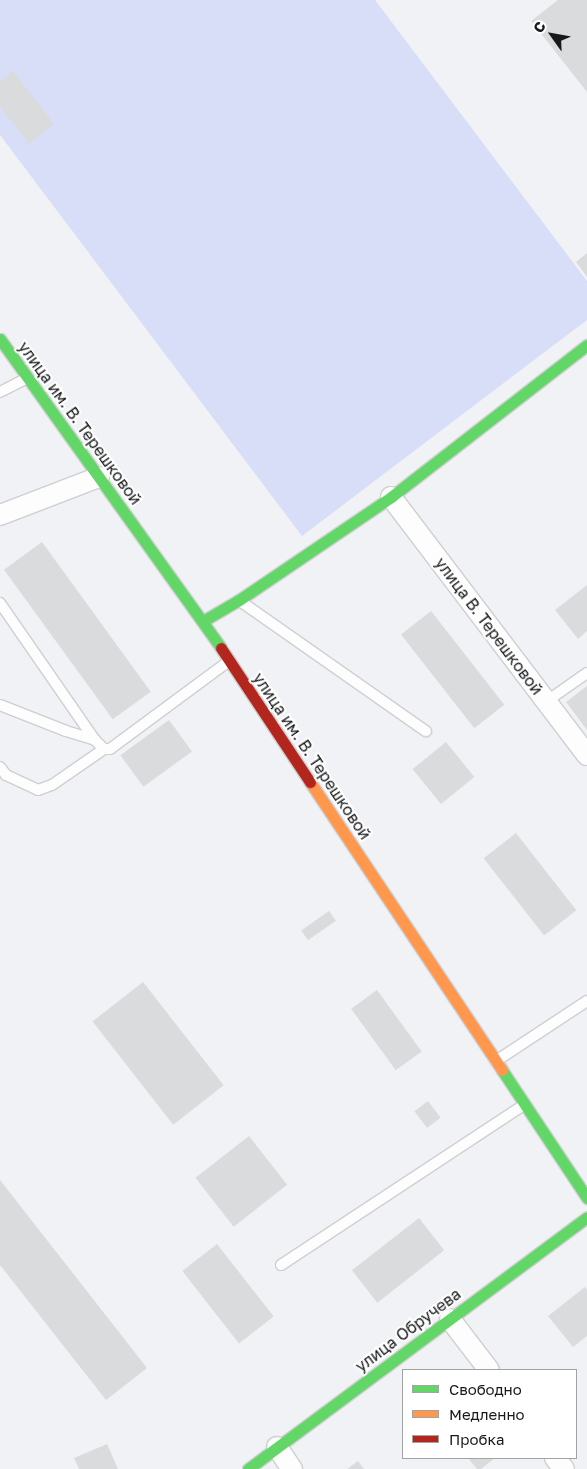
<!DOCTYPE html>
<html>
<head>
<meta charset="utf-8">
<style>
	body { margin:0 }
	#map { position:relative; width:587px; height:1469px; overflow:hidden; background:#f1f2f5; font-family:"Golos Text",sans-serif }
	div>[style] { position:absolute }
	.green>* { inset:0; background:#d8ddf8 }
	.building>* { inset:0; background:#dadbdc; transform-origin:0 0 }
	.roads { filter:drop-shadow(1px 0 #cecfd1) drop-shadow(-1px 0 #cecfd1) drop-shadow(0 1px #cecfd1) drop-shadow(0 -1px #cecfd1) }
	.lane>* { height:10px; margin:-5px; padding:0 5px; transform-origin:5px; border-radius:5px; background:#fdfdfe }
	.street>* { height:20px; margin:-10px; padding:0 10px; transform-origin:10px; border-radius:10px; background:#fdfdfe }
	.fast>* { height:11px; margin:-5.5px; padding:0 5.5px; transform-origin:5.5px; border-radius:5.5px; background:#63d668 }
	.slow>* { height:11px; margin:-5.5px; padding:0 5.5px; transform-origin:5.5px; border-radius:5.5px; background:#ff974d }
	.jam>* { height:11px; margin:-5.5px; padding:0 5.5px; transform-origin:5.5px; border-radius:5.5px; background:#b3261e }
	span { translate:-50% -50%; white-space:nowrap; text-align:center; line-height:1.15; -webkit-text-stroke:4px #fff; paint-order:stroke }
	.street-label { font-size:16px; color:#171819 }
	.legend { position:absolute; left:402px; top:1369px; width:175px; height:90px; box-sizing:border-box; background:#fff; border:1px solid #a2a3a3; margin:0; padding:6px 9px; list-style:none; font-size:15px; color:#171819 }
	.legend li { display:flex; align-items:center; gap:10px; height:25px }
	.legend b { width:25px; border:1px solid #a2a3a3 }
	.north { position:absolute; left:527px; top:10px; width:50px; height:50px; -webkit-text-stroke:4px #fff; paint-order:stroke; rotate:302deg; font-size:14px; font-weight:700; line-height:20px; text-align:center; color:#171819 }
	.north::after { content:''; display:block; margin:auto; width:18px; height:22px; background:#171819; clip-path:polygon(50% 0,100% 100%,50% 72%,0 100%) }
</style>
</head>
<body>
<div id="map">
	<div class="green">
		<div style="clip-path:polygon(0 0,375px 0,587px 281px,587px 320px,302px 536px,0 135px)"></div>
	</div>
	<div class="building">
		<div style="clip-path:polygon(558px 0,587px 0,587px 92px,531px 21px)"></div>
		<div style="clip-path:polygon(13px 71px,54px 124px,29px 144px,0 107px,0 81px)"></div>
		<div style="clip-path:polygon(587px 253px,587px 277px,576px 262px)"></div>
		<div style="left:42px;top:542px;width:185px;height:47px;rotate:54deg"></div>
		<div style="clip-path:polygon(587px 585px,587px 631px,578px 639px,555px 610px)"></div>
		<div style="left:431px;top:611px;width:119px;height:38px;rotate:52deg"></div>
		<div style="clip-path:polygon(587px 686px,587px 730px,566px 702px)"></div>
		<div style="left:169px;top:720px;width:39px;height:60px;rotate:54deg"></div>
		<div style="left:446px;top:742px;width:45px;height:43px;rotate:51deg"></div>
		<div style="left:516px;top:833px;width:98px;height:41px;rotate:52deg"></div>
		<div style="left:329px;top:911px;width:12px;height:34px;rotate:55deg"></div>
		<div style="left:143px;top:982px;width:131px;height:64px;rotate:52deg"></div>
		<div style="left:377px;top:990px;width:76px;height:32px;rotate:54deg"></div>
		<div style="left:428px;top:1101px;width:21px;height:17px;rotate:53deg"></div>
		<div style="left:249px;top:1136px;width:62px;height:68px;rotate:52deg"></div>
		<div style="clip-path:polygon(0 1180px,147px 1368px,106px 1400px,0 1265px)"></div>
		<div style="left:419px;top:1218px;width:41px;height:85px;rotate:52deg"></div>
		<div style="left:217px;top:1244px;width:92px;height:44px;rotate:52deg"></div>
		<div style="clip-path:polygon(585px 1287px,587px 1290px,587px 1336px,573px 1347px,548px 1316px)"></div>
		<div style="clip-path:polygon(107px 1444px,118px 1469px,79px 1469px,74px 1458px)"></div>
		<div style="clip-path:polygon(468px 1458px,495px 1458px,481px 1469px,477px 1469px)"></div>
		<div style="clip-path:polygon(358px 1461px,364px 1469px,347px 1469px)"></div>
	</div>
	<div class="roads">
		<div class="lane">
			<div style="left:0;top:392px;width:29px;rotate:-27deg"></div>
			<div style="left:240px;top:601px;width:227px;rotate:35deg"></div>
			<div style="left:0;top:603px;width:167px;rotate:55.3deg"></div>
			<div style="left:95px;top:740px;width:13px;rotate:45deg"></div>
			<div style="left:104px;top:749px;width:6px"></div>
			<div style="left:110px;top:749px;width:148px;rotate:-36.5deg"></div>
			<div style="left:547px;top:701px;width:49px;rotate:-35deg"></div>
			<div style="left:0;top:705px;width:71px;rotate:21.5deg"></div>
			<div style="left:66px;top:731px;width:30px;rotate:17deg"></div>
			<div style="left:0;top:767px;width:10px;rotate:53deg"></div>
			<div style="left:6px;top:775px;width:35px;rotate:25deg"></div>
			<div style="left:38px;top:790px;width:15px;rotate:-20deg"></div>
			<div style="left:52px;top:785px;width:63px;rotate:-34.7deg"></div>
			<div style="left:496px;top:1061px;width:109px;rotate:-33.4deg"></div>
			<div style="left:281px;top:1265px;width:291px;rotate:-33.4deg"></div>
		</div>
		<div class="street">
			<div style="left:391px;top:497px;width:324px;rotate:52.8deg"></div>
			<div style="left:0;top:515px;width:106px;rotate:-21deg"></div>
			<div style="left:450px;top:1319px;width:64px;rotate:52.6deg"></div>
			<div style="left:277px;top:1447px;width:27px;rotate:56deg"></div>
			<div style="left:555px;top:1458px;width:14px;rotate:51deg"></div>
		</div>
		<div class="fast">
			<div style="left:0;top:339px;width:380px;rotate:54.4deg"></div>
			<div style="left:203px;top:621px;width:42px;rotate:-30.3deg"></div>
			<div style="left:239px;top:600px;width:184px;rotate:-34.1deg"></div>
			<div style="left:391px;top:497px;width:248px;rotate:-37.8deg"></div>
			<div style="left:502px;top:1070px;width:154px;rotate:56.4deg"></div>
			<div style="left:248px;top:1469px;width:422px;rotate:-36.6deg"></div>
		</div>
		<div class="slow">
			<div style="left:310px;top:782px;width:346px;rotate:56.3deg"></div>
		</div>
		<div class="jam">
			<div style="left:221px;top:648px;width:161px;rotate:56.4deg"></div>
		</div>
	</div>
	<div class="street-label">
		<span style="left:80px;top:423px;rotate:54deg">улица им. В. Терешковой</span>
		<span style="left:489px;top:626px;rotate:53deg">улица В. Терешковой</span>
		<span style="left:312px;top:756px;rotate:56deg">улица им. В. Терешковой</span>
		<span style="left:408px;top:1330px;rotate:-37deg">улица Обручева</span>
	</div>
	<ul class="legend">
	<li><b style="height:6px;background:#63d668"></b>Свободно</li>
	<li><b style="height:6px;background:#ff974d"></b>Медленно</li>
	<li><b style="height:6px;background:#b3261e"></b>Пробка</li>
	</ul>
	<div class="north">С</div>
</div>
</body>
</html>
